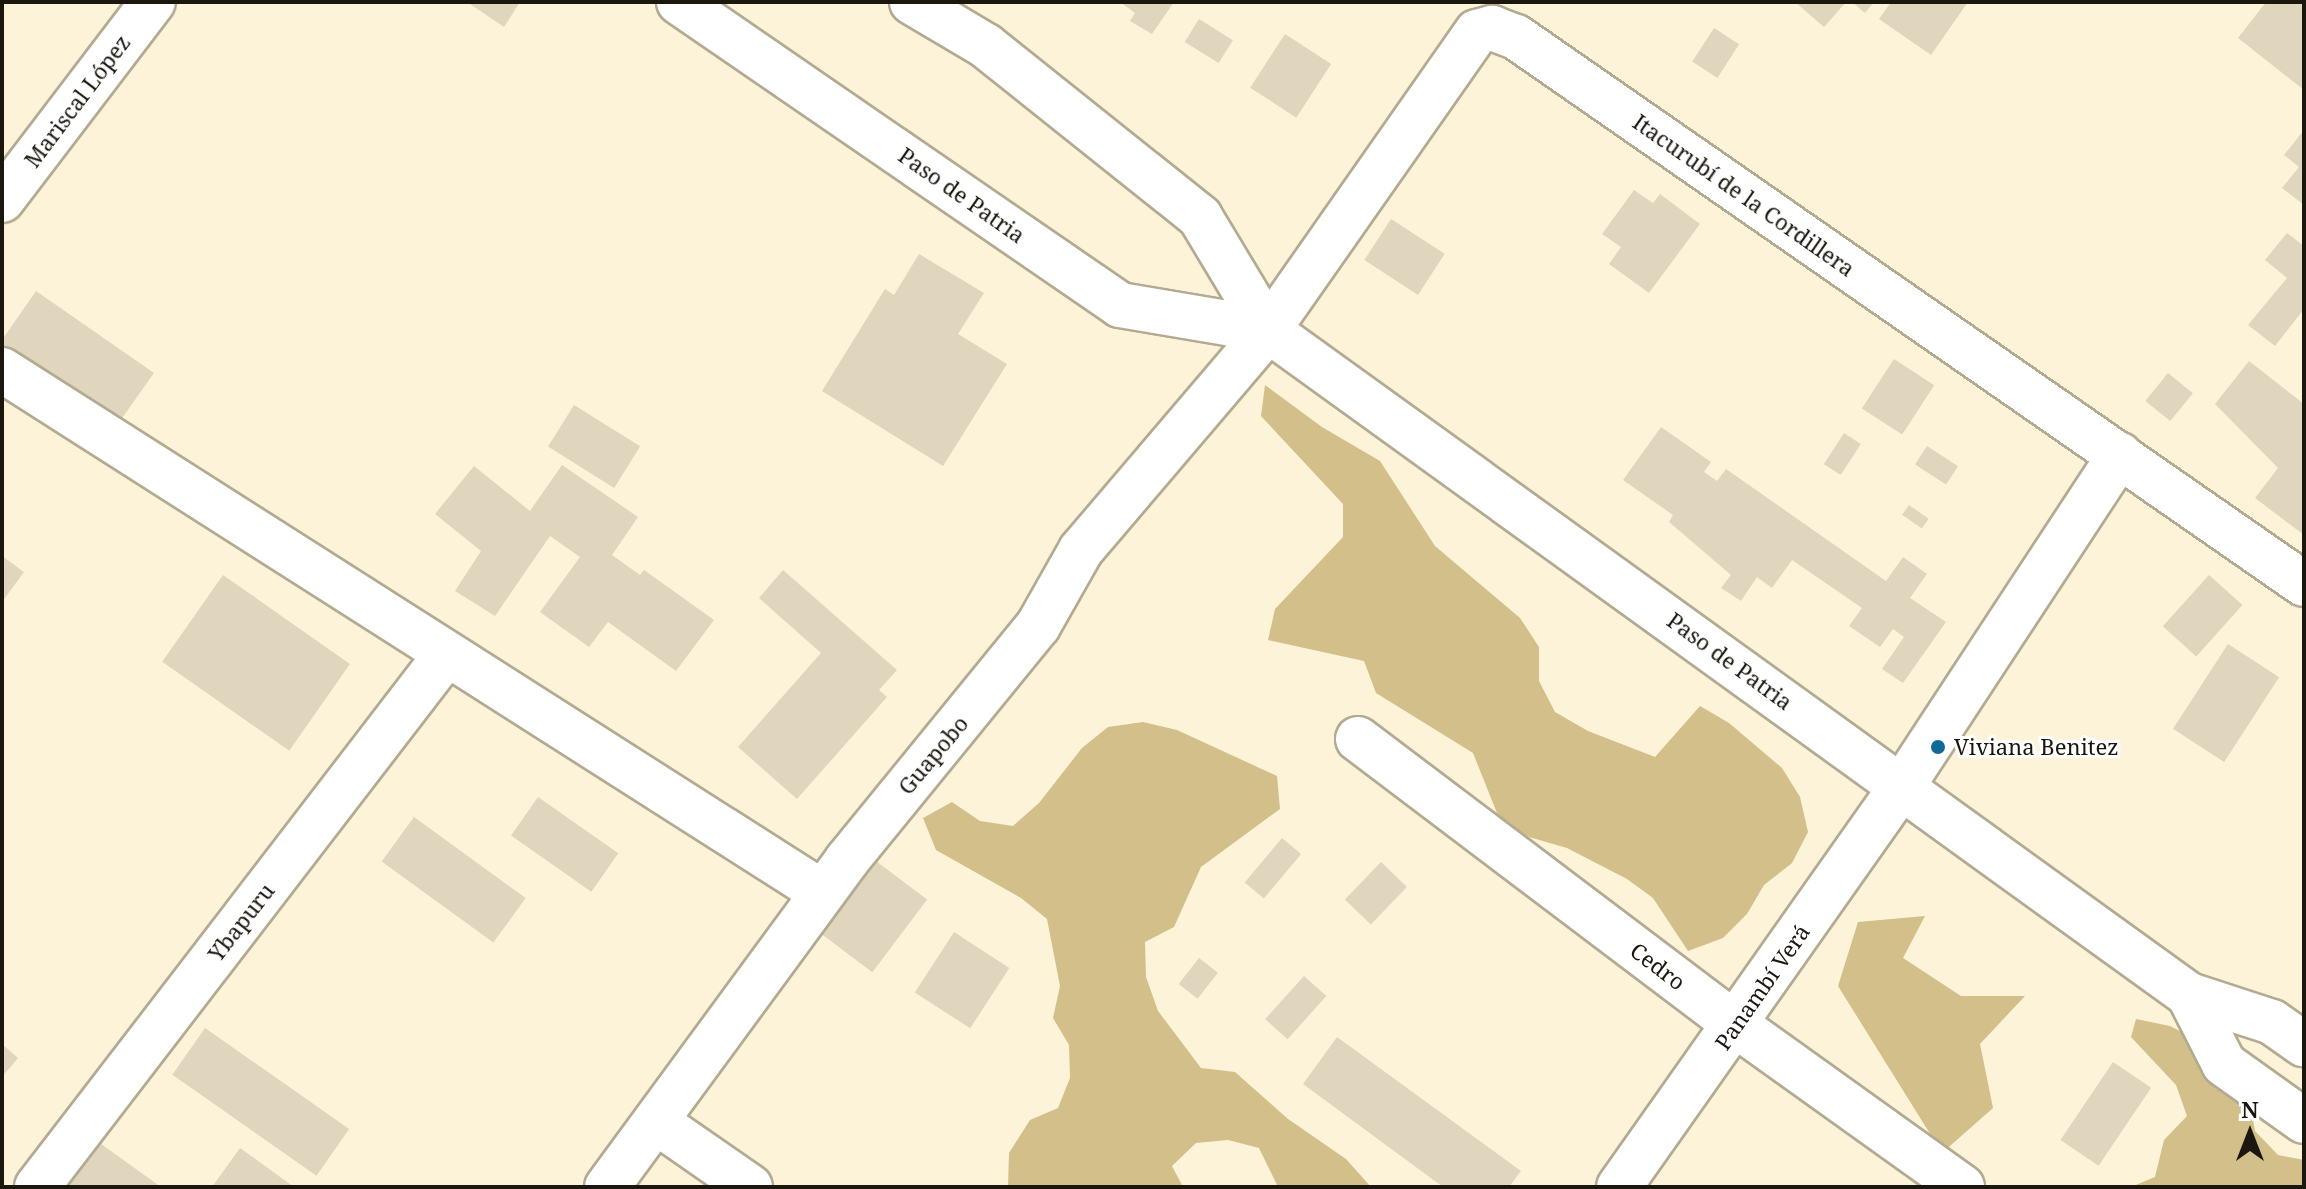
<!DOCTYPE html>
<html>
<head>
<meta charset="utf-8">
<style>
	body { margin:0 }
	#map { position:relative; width:2306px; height:1189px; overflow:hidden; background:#fcf3d9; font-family:"Noto Serif",serif }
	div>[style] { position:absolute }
	.green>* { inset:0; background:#d2bf89 }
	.building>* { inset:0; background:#dfd6bd; transform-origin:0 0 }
	.roads { filter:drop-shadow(2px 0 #b3aa92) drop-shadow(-2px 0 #b3aa92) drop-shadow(0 2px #b3aa92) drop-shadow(0 -2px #b3aa92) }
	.minor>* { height:44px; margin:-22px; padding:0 22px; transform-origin:22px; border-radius:22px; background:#fff }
	.tertiary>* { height:44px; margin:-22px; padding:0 22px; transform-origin:22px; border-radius:22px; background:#fff }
	.dots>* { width:22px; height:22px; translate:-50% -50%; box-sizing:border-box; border:4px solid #fff; border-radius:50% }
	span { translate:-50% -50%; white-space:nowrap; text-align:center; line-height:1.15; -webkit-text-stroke:6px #fff; paint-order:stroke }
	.street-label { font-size:22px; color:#1b170e }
	.poi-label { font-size:22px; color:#1b170e }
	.left { translate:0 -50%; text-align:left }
	.frame { position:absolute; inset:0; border:4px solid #1b170e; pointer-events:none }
	.north { position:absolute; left:2210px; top:1093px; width:80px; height:80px; -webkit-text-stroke:6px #fff; paint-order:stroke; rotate:0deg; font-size:22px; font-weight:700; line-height:32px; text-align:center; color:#1b170e }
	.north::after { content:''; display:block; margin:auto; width:28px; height:36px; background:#1b170e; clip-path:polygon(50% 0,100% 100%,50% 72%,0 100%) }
</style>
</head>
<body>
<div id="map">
	<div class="green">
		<div style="clip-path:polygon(1265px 385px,1322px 427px,1380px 461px,1435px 546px,1520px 618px,1539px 647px,1539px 681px,1555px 712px,1588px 731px,1655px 757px,1700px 706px,1729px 723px,1782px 768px,1800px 797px,1808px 832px,1792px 863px,1764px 885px,1747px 914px,1723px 938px,1688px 951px,1653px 898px,1627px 879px,1567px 848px,1529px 837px,1499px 818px,1473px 753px,1376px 693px,1364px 661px,1268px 640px,1275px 609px,1343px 537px,1343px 504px,1261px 416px)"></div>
		<div style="clip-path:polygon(1143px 722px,1177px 730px,1277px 776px,1280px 809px,1201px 867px,1174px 927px,1145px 942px,1146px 977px,1158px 1011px,1201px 1068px,1235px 1072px,1288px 1119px,1346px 1159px,1371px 1187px,1278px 1187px,1259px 1148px,1228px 1140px,1196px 1143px,1172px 1166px,1183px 1187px,1008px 1187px,1009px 1153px,1030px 1120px,1058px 1108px,1070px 1078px,1069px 1045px,1053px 1018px,1060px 986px,1047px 919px,1021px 898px,936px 850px,923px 818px,952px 802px,980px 821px,1013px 826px,1039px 803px,1082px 748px,1108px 727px)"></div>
		<div style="clip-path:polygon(1925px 916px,1903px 958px,1961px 996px,2025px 996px,1980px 1044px,1993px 1108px,1942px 1153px,1838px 986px,1858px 922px)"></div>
		<div style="clip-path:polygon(2136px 1019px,2170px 1026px,2199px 1041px,2249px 1098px,2255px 1131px,2278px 1155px,2304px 1160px,2304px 1187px,2131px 1187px,2155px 1177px,2164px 1140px,2187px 1116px,2176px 1085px,2131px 1037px)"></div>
	</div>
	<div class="building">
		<div style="clip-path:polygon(467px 2px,520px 2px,504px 27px)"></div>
		<div style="clip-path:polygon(1120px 2px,1174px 2px,1152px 34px,1130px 21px,1135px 13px)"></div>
		<div style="clip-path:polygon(1795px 2px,1846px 2px,1824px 27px)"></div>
		<div style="clip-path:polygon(1852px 2px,1874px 2px,1865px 13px)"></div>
		<div style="clip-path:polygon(1891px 2px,1968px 2px,1931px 55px,1879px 19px)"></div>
		<div style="clip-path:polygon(2266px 2px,2304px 2px,2304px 90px,2238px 38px)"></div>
		<div style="left:1199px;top:19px;width:40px;height:27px;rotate:32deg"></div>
		<div style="left:1714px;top:28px;width:30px;height:40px;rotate:33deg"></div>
		<div style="left:1285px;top:34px;width:55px;height:64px;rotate:33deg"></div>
		<div style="clip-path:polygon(2304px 130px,2304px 205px,2282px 188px,2299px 167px,2284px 155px)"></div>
		<div style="clip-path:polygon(1634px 190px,1653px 203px,1660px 194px,1700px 224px,1649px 293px,1609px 264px,1621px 247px,1602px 234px)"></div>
		<div style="left:1391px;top:219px;width:64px;height:49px;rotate:33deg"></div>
		<div style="clip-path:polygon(2287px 233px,2304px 246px,2304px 309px,2275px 346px,2248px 325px,2287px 278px,2265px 260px)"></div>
		<div style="clip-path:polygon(919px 254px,984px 293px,958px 334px,1007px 364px,943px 466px,822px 391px,885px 289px,894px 295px)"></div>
		<div style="clip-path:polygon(36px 291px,154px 373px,115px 428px,2px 349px,2px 340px)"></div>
		<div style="left:1894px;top:359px;width:48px;height:59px;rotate:33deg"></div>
		<div style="clip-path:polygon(2249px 361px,2304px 404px,2304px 535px,2255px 498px,2278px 468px,2215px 404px)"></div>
		<div style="left:2168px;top:373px;width:32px;height:36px;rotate:39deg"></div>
		<div style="left:574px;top:405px;width:78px;height:49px;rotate:32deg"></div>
		<div style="clip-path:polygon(1661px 427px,1711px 462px,1704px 472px,1717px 481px,1726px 469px,1886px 581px,1903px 557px,1927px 574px,1910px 598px,1946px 622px,1903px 683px,1882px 669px,1904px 637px,1893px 629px,1880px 647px,1849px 626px,1862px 608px,1792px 560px,1772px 588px,1757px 577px,1741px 601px,1721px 588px,1731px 575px,1669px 522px,1673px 515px,1623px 480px)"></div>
		<div style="left:1844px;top:433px;width:20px;height:37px;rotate:33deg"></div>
		<div style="left:1927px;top:446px;width:37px;height:22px;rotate:33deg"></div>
		<div style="clip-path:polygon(562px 465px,638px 517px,612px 555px,640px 575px,644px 570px,714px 620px,676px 671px,608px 622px,589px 647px,540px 612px,580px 557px,550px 536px,495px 616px,455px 591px,481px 551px,435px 514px,474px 466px,530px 511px)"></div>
		<div style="left:1909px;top:505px;width:24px;height:12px;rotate:35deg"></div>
		<div style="clip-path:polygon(2px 556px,24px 572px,2px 602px)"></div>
		<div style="clip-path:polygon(783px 570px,897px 670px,879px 690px,887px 697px,797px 799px,738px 747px,821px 653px,759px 598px)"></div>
		<div style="left:223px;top:575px;width:155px;height:106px;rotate:35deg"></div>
		<div style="left:2209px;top:575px;width:45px;height:69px;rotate:42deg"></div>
		<div style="left:2228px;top:644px;width:61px;height:101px;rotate:33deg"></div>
		<div style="left:538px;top:797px;width:98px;height:47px;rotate:35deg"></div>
		<div style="left:414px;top:817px;width:138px;height:55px;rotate:36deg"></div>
		<div style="left:1282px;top:838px;width:25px;height:58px;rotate:40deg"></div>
		<div style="left:864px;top:852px;width:79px;height:91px;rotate:37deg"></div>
		<div style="left:1381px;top:862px;width:36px;height:52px;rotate:44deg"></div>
		<div style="left:954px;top:932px;width:66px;height:72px;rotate:33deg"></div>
		<div style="left:1199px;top:958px;width:24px;height:33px;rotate:38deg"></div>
		<div style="left:1304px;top:976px;width:30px;height:58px;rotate:42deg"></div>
		<div style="left:205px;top:1028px;width:176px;height:57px;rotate:35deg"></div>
		<div style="clip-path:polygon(1337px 1037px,1521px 1171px,1509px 1187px,1443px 1187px,1303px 1084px)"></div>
		<div style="clip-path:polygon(2px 1044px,18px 1058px,2px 1077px)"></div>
		<div style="left:2113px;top:1062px;width:46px;height:94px;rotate:34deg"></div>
		<div style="clip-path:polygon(97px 1141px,161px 1187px,64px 1186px)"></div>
		<div style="clip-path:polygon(240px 1148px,294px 1187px,212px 1187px)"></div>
	</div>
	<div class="roads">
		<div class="minor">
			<div style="left:679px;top:2px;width:535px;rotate:34.49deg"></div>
			<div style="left:1120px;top:305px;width:150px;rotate:9.6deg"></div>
			<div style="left:912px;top:2px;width:86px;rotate:30.7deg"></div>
			<div style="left:986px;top:46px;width:274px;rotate:38.6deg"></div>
			<div style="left:1200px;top:217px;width:132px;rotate:59deg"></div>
			<div style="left:1268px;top:330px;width:1136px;rotate:35.83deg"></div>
			<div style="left:2189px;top:995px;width:87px;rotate:18deg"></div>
			<div style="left:2272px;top:1022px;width:39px;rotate:35deg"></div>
			<div style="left:2px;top:370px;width:973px;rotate:32.5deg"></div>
			<div style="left:1358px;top:739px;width:474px;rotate:37.1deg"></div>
			<div style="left:1736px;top:1025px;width:278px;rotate:35.6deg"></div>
			<div style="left:2189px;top:995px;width:77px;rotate:63.1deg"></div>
			<div style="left:2224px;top:1064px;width:98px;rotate:35.5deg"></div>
			<div style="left:658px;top:1123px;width:112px;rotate:34.8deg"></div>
			<div style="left:37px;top:1187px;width:670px;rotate:-52.46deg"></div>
			<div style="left:607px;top:1187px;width:406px;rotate:-53.7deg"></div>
			<div style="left:847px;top:860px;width:302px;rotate:-50.8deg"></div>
			<div style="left:1038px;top:626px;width:87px;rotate:-60.5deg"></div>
			<div style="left:1081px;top:550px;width:289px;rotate:-49.6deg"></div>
			<div style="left:1268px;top:330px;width:364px;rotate:-55deg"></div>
			<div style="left:1477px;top:32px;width:16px;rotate:-15deg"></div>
			<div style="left:1492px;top:28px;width:26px;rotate:21deg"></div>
			<div style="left:1516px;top:37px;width:959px;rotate:34.77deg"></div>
			<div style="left:1619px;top:1187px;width:492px;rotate:-54.8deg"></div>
			<div style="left:1903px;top:785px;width:395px;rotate:-56.7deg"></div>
		</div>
		<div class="tertiary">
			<div style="left:2px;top:200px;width:249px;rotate:-52.7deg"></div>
		</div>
	</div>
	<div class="dots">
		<div style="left:1938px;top:747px;background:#116999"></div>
	</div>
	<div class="street-label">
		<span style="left:77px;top:101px;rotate:-53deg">Mariscal López</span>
		<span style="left:962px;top:195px;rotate:35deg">Paso de Patria</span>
		<span style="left:1744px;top:195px;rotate:35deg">Itacurubí de la Cordillera</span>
		<span style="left:1730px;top:661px;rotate:36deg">Paso de Patria</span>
		<span style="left:933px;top:755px;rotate:-50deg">Guapobo</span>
		<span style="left:241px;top:922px;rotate:-52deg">Ybapuru</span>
		<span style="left:1658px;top:966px;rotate:37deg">Cedro</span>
		<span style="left:1762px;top:987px;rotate:-55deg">Panambí Verá</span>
	</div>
	<div class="poi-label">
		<span class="left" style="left:1954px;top:747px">Viviana Benitez</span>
	</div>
	<div class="frame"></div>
	<div class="north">N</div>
</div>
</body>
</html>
